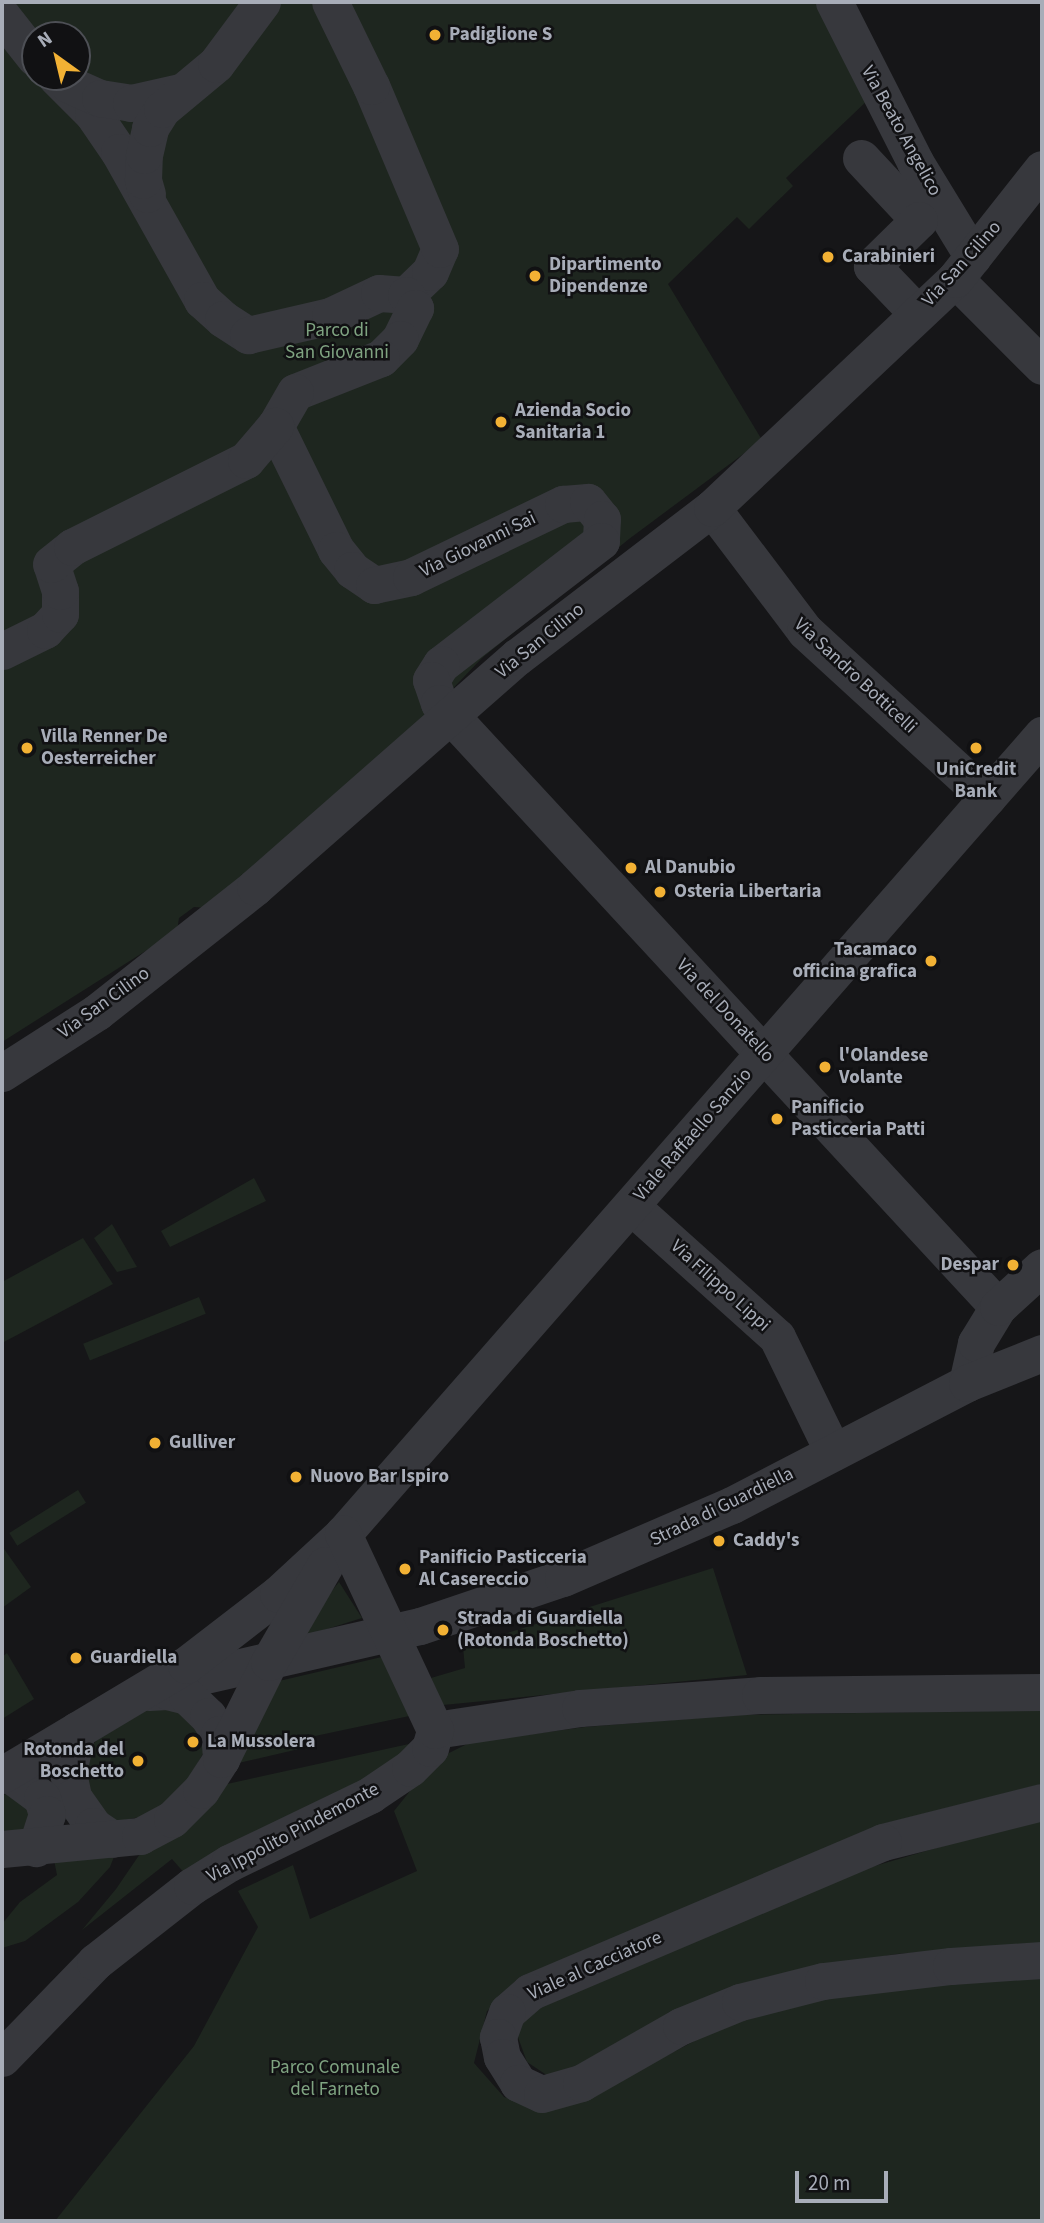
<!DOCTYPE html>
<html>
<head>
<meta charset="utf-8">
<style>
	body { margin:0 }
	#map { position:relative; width:1044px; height:2223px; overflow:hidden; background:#161618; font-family:"Source Sans 3",sans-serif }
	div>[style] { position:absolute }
	.green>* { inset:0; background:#1e261f; transform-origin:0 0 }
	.minor>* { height:37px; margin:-18.5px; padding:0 18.5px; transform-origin:18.5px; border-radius:18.5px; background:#37383d }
	.dots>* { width:19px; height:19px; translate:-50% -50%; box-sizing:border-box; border:4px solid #111113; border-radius:50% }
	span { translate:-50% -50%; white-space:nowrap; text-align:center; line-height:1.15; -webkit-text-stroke:5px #111113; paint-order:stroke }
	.poi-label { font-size:19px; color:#a8adb8; font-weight:700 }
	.left { translate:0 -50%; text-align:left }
	.right { translate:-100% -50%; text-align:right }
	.street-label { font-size:19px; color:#a8adb8 }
	.park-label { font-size:19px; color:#7fa381 }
	.frame { position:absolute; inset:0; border:4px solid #a8adb8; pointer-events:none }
	.north { position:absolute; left:21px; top:21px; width:70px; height:70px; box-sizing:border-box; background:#111113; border:2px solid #4d4f55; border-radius:50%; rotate:326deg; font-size:19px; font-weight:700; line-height:28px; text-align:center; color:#a8adb8 }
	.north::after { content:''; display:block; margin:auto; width:24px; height:32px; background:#f2b134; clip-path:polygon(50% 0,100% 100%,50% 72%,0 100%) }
	.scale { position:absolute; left:795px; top:2171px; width:93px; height:32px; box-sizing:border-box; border:4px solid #a8adb8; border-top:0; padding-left:9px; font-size:21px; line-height:24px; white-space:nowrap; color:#a8adb8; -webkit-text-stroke:5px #111113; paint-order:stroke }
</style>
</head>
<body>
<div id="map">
	<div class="green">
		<div style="clip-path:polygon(evenodd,2px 2px,818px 2px,870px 98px,786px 178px,793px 186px,749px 229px,737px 217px,668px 284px,762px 440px,629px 539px,482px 658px,439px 703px,209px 908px,194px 907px,179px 918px,177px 931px,2px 1042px,2px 2px,35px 35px,77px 35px,77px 77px,35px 77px,35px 35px)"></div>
		<div style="clip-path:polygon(254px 1178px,266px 1201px,170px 1247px,161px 1231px)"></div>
		<div style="clip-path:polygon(112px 1224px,137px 1267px,117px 1272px,94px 1238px)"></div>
		<div style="clip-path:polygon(83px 1238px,113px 1284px,2px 1343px,2px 1282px)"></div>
		<div style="left:199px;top:1297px;width:18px;height:125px;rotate:68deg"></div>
		<div style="left:78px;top:1490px;width:15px;height:81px;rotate:58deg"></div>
		<div style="clip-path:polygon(2px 1546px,31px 1587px,2px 1608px)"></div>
		<div style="clip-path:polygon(713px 1568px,747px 1675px,443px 1705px,431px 1678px,465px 1668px,463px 1647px)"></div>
		<div style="clip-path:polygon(339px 1582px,362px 1618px,292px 1640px)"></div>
		<div style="clip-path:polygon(7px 1653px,34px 1699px,2px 1719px,2px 1657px)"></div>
		<div style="clip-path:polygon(386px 1656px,414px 1715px,301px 1739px,299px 1749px,234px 1764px,279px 1681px)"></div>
		<div style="clip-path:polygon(150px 1708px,183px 1708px,208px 1744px,181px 1795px,140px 1817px,119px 1821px,97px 1815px,80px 1759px,97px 1740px)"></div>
		<div style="clip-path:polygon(1042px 1710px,1042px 1784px,883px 1824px,533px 1974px,487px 2011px,474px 2063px,504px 2097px,544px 2108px,608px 2087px,713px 2031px,803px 2001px,946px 1983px,1042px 1976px,1042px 2221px,55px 2221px,194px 2046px,258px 1927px,238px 1891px,293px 1865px,310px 1919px,417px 1871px,394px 1811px,418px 1781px,447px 1754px,471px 1742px,585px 1727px,735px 1715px)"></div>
		<div style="clip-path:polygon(418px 1742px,408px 1755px,186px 1875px,172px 1859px,82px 1930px,116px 1889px,144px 1848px,201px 1813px,227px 1784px)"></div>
		<div style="clip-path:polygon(7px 1793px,26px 1794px,33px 1829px,2px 1837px,2px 1796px)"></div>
		<div style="clip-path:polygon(1042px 1817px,1042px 1944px,896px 1954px,767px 1977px,551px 2078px,527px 2062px,515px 2029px,536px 2005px,868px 1868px)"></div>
		<div style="clip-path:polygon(115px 1854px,110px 1867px,78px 1902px,25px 1941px,2px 1948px,2px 1924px,20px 1902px,57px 1875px,54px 1860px)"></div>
	</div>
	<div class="minor">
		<div style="left:834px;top:2px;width:179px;rotate:63.1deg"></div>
		<div style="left:915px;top:162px;width:111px;rotate:58.6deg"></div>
		<div style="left:2px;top:16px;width:53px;rotate:51.8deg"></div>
		<div style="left:56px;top:77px;width:52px;rotate:45deg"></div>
		<div style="left:93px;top:114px;width:46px;rotate:55.6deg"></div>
		<div style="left:119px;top:152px;width:170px;rotate:60.7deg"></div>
		<div style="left:202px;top:300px;width:28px;rotate:42deg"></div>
		<div style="left:223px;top:319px;width:30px;rotate:33deg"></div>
		<div style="left:248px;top:335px;width:84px;rotate:-13deg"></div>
		<div style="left:330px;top:316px;width:54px;rotate:-25.1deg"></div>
		<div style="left:379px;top:293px;width:27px;rotate:4deg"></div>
		<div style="left:406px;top:295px;width:33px;rotate:-44deg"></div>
		<div style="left:430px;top:272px;width:25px;rotate:-67deg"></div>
		<div style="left:440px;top:249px;width:177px;rotate:-112.9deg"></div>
		<div style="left:371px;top:86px;width:93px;rotate:-116deg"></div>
		<div style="left:68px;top:84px;width:35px;rotate:24deg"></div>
		<div style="left:100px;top:98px;width:31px;rotate:9deg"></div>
		<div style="left:131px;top:103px;width:50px;rotate:-12.7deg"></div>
		<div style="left:861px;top:158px;width:85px;rotate:46.9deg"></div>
		<div style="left:919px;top:220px;width:66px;rotate:135.6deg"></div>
		<div style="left:872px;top:266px;width:66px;rotate:46.2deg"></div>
		<div style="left:147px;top:194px;width:15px;rotate:-106deg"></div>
		<div style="left:143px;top:180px;width:25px;rotate:-88deg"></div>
		<div style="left:144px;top:155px;width:28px;rotate:-77deg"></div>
		<div style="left:150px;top:128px;width:22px;rotate:-58deg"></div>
		<div style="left:162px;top:109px;width:70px;rotate:-39.8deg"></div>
		<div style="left:216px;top:64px;width:77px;rotate:-53.4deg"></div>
		<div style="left:955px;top:279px;width:123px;rotate:45deg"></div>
		<div style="left:406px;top:295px;width:16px;rotate:55deg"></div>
		<div style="left:415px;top:308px;width:34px;rotate:116deg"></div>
		<div style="left:400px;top:339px;width:27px;rotate:135deg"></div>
		<div style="left:381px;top:358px;width:92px;rotate:158.4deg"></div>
		<div style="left:295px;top:392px;width:39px;rotate:120deg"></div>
		<div style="left:275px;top:426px;width:138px;rotate:63.8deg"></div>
		<div style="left:336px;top:550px;width:26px;rotate:51deg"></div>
		<div style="left:352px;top:570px;width:27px;rotate:34deg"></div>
		<div style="left:374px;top:585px;width:38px;rotate:-12deg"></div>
		<div style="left:411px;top:577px;width:169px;rotate:-25.7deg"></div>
		<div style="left:563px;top:504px;width:25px;rotate:-5deg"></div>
		<div style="left:588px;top:502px;width:22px;rotate:51deg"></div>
		<div style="left:602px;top:519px;width:22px;rotate:93deg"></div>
		<div style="left:601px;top:541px;width:202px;rotate:142.4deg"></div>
		<div style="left:441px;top:664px;width:19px;rotate:122deg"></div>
		<div style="left:431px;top:680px;width:24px;rotate:71deg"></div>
		<div style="left:439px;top:703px;width:823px;rotate:47.22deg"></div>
		<div style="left:712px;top:508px;width:154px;rotate:52.9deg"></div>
		<div style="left:805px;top:631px;width:247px;rotate:42.5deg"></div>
		<div style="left:2px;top:651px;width:48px;rotate:-26deg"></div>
		<div style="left:45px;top:630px;width:22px;rotate:-47deg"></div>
		<div style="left:60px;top:614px;width:23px;rotate:-90deg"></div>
		<div style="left:60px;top:591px;width:28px;rotate:-108deg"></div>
		<div style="left:51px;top:564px;width:27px;rotate:-39deg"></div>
		<div style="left:72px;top:547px;width:195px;rotate:-26.6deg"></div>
		<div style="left:246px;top:460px;width:45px;rotate:-49.5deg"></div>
		<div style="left:2px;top:1073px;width:113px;rotate:-32.7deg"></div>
		<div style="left:97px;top:1012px;width:201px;rotate:-38.3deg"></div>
		<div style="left:255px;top:887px;width:349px;rotate:-41.3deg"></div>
		<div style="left:517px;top:657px;width:245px;rotate:-37.4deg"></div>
		<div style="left:712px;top:508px;width:334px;rotate:-43.3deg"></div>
		<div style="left:955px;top:279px;width:140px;rotate:-51.7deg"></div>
		<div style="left:631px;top:1206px;width:196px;rotate:41.9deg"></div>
		<div style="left:777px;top:1337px;width:128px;rotate:64deg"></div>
		<div style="left:967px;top:1383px;width:41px;rotate:-77.3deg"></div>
		<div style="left:976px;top:1343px;width:42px;rotate:-58.6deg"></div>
		<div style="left:998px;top:1307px;width:59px;rotate:-42.3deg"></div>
		<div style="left:175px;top:1682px;width:251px;rotate:-12.9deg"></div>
		<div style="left:420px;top:1626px;width:151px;rotate:-18.6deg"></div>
		<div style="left:563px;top:1578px;width:184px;rotate:-23.4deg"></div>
		<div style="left:732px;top:1505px;width:265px;rotate:-27.4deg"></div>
		<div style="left:967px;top:1383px;width:81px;rotate:-21.8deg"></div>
		<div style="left:149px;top:1692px;width:18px;rotate:-3deg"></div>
		<div style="left:167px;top:1691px;width:21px;rotate:14deg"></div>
		<div style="left:187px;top:1696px;width:29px;rotate:44deg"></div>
		<div style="left:208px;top:1716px;width:21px;rotate:59deg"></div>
		<div style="left:219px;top:1734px;width:25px;rotate:85deg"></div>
		<div style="left:77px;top:1730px;width:44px;rotate:101.8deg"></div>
		<div style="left:68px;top:1773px;width:25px;rotate:78deg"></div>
		<div style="left:73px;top:1797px;width:35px;rotate:55deg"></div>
		<div style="left:93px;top:1826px;width:23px;rotate:34deg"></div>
		<div style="left:435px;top:1730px;width:147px;rotate:-8.6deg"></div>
		<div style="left:580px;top:1708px;width:180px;rotate:-4.1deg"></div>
		<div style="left:760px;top:1695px;width:282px;rotate:-0.6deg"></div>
		<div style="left:7px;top:1772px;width:44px;rotate:36.6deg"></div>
		<div style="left:42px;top:1798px;width:17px;rotate:73deg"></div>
		<div style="left:47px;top:1814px;width:36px;rotate:108deg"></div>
		<div style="left:2px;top:1775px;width:214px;rotate:-30.9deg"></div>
		<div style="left:186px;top:1665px;width:116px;rotate:-37.7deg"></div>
		<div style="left:278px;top:1594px;width:88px;rotate:-42.7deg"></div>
		<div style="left:343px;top:1534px;width:1062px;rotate:-48.82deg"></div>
		<div style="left:1042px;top:1802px;width:164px;rotate:165.9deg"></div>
		<div style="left:883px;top:1842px;width:384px;rotate:157deg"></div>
		<div style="left:530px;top:1992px;width:30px;rotate:139deg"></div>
		<div style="left:507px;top:2012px;width:27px;rotate:110deg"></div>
		<div style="left:498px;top:2037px;width:20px;rotate:79deg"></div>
		<div style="left:502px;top:2057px;width:31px;rotate:58deg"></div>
		<div style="left:518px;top:2083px;width:26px;rotate:25deg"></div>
		<div style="left:542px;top:2094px;width:41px;rotate:-15.8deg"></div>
		<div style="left:581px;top:2083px;width:115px;rotate:-29.7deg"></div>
		<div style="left:681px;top:2026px;width:64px;rotate:-22.1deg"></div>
		<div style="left:740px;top:2002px;width:86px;rotate:-14.2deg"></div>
		<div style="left:823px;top:1981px;width:129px;rotate:-6.7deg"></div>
		<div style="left:951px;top:1966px;width:91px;rotate:-3.8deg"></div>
		<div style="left:2px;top:1849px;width:139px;rotate:-5.4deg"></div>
		<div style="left:140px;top:1836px;width:36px;rotate:-28deg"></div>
		<div style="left:172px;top:1819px;width:41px;rotate:-45deg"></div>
		<div style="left:201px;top:1790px;width:37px;rotate:-57deg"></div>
		<div style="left:221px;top:1759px;width:108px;rotate:-63.7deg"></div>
		<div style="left:269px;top:1662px;width:112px;rotate:-60deg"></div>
		<div style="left:2px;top:2058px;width:134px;rotate:-45.9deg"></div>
		<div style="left:95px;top:1962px;width:123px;rotate:-38.1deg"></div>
		<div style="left:192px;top:1886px;width:44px;rotate:-31.9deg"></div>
		<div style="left:229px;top:1863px;width:157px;rotate:-25.7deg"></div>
		<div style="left:370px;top:1795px;width:48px;rotate:-34deg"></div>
		<div style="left:410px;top:1768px;width:28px;rotate:-45deg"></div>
		<div style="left:430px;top:1748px;width:19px;rotate:-74deg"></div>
		<div style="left:435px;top:1730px;width:217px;rotate:-115.1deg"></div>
	</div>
	<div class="dots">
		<div style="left:435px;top:35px;background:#f2b134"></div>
		<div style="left:828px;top:257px;background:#f2b134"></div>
		<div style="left:535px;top:276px;background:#f2b134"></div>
		<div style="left:501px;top:422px;background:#f2b134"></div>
		<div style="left:27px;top:748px;background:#f2b134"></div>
		<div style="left:976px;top:748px;background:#f2b134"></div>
		<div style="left:631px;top:868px;background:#f2b134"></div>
		<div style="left:660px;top:892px;background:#f2b134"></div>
		<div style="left:931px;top:961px;background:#f2b134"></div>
		<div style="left:825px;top:1067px;background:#f2b134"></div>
		<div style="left:777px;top:1119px;background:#f2b134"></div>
		<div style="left:1013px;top:1265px;background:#f2b134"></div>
		<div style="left:155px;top:1443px;background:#f2b134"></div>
		<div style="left:296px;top:1477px;background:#f2b134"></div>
		<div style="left:719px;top:1541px;background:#f2b134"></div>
		<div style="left:405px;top:1569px;background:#f2b134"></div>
		<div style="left:443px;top:1630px;background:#f2b134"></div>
		<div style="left:76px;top:1658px;background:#f2b134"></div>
		<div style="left:193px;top:1742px;background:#f2b134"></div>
		<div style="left:138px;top:1761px;background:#f2b134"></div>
	</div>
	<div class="poi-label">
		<span class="left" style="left:449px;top:35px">Padiglione S</span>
		<span class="left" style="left:842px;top:257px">Carabinieri</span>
		<span class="left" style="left:549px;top:276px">Dipartimento<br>Dipendenze</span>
		<span class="left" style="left:515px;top:422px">Azienda Socio<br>Sanitaria 1</span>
		<span class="left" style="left:41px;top:748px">Villa Renner De<br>Oesterreicher</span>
		<span style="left:976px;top:781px">UniCredit<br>Bank</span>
		<span class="left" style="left:645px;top:868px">Al Danubio</span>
		<span class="left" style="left:674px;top:892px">Osteria Libertaria</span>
		<span class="right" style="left:917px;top:961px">Tacamaco<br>officina grafica</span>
		<span class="left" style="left:839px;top:1067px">l'Olandese<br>Volante</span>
		<span class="left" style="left:791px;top:1119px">Panificio<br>Pasticceria Patti</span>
		<span class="right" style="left:999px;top:1265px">Despar</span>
		<span class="left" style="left:169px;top:1443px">Gulliver</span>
		<span class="left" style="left:310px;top:1477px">Nuovo Bar Ispiro</span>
		<span class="left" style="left:733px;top:1541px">Caddy's</span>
		<span class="left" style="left:419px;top:1569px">Panificio Pasticceria<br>Al Casereccio</span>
		<span class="left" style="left:457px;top:1630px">Strada di Guardiella<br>(Rotonda Boschetto)</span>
		<span class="left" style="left:90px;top:1658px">Guardiella</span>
		<span class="left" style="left:207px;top:1742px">La Mussolera</span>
		<span class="right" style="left:124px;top:1761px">Rotonda del<br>Boschetto</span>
	</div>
	<div class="street-label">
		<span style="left:901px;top:131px;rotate:61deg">Via Beato Angelico</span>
		<span style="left:962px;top:264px;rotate:-48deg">Via San Cilino</span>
		<span style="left:478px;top:545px;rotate:-26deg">Via Giovanni Sai</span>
		<span style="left:540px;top:641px;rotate:-39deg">Via San Cilino</span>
		<span style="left:855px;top:676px;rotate:43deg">Via Sandro Botticelli</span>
		<span style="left:104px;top:1003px;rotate:-36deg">Via San Cilino</span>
		<span style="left:725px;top:1011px;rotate:47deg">Via del Donatello</span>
		<span style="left:693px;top:1135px;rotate:-49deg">Viale Raffaello Sanzio</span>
		<span style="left:720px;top:1286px;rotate:42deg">Via Filippo Lippi</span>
		<span style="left:722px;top:1507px;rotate:-26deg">Strada di Guardiella</span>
		<span style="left:293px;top:1833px;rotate:-28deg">Via Ippolito Pindemonte</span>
		<span style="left:595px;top:1966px;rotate:-24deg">Viale al Cacciatore</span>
	</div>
	<div class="park-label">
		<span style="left:337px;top:342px">Parco di<br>San Giovanni</span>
		<span style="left:335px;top:2079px">Parco Comunale<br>del Farneto</span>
	</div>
	<div class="frame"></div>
	<div class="north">N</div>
	<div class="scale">20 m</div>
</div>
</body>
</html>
